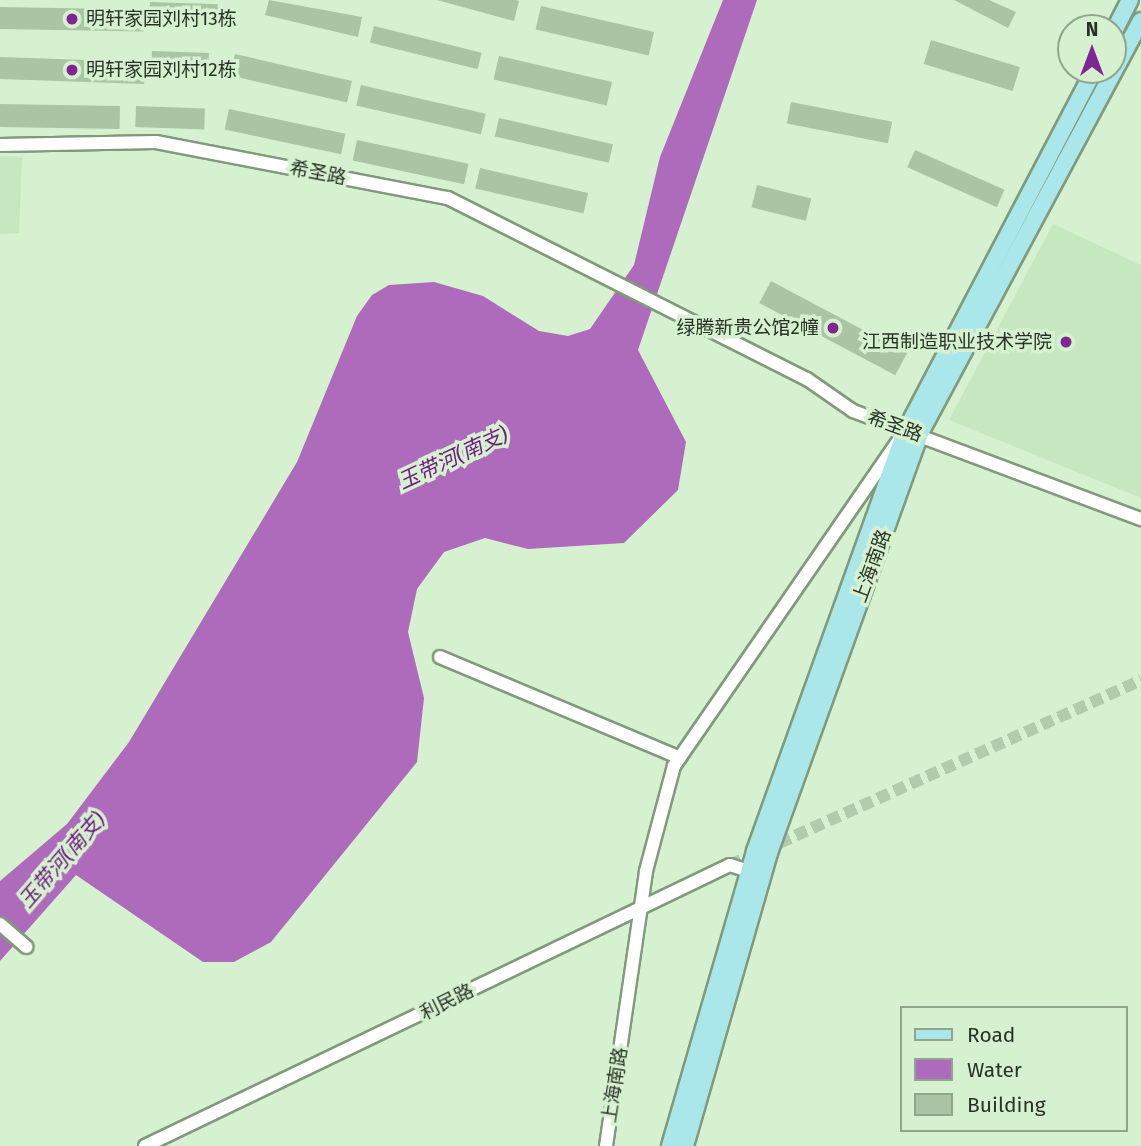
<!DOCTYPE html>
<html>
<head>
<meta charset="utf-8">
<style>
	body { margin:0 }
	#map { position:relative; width:1141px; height:1146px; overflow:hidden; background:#d5f1cf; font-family:"Fira Sans","Noto Sans SC",sans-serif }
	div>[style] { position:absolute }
	.built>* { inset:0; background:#c7e7c0 }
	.water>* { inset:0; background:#ae6bbc }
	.building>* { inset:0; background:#aac5a4; transform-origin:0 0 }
	.minor-tunnel>* { height:12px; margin-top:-6px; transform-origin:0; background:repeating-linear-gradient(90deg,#b2cbad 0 12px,transparent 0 18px) }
	.roads { filter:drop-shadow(2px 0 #809a7b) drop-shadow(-2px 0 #809a7b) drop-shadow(0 2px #809a7b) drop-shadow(0 -2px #809a7b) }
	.minor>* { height:12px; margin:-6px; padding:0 6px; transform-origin:6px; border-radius:6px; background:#fff }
	.major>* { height:16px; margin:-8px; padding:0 8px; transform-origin:8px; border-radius:8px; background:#aae7eb }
	.dots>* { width:19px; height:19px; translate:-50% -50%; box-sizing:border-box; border:4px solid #d5f1cf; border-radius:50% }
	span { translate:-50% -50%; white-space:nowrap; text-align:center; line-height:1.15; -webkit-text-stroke:7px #d5f1cf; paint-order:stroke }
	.poi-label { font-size:19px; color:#283326 }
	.left { translate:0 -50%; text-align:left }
	.right { translate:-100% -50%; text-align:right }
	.street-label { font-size:19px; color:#283326 }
	.water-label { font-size:21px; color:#711d82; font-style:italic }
	.legend { position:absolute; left:900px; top:1006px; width:228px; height:126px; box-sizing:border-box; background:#d5f1cf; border:2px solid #90a58b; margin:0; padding:9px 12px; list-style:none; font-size:21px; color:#283326 }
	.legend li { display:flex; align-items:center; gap:14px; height:35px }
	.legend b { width:35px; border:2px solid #90a58b }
	.north { position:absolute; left:1057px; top:14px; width:70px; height:70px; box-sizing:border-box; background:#d5f1cf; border:2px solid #90a58b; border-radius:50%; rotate:0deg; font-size:19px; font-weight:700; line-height:28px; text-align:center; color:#283326 }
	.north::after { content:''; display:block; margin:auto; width:24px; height:32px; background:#802693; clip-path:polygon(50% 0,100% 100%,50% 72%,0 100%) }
</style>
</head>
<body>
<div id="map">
	<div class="built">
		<div style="clip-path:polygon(0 156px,22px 157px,19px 233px,0 234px)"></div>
		<div style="clip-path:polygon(1053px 224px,1141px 265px,1141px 498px,949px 420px)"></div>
	</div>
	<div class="water">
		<div style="clip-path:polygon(723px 0,757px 0,638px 350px,686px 442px,678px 490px,624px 543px,528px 549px,485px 538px,444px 552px,417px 589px,408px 632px,424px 698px,417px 762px,271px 942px,234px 962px,203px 962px,76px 875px,0 961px,0 881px,67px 824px,129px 742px,297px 462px,357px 316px,372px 295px,389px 285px,434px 282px,483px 296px,539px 331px,568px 336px,590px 329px,634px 265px,660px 157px)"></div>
	</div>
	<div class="building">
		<div style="clip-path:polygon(269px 0,362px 17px,358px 37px,265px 15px)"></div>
		<div style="clip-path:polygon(437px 0,516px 0,519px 1px,514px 21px)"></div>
		<div style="clip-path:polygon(954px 0,989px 0,1016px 12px,1008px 28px)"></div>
		<div style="left:150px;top:2px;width:68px;height:17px;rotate:2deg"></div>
		<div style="left:541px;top:6px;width:116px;height:24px;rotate:13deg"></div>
		<div style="left:0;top:7px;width:144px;height:22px;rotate:1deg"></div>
		<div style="left:374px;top:26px;width:111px;height:17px;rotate:14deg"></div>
		<div style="left:931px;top:40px;width:93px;height:25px;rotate:17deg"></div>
		<div style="left:152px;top:51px;width:57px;height:21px;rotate:2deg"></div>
		<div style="left:235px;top:54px;width:120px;height:22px;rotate:13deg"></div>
		<div style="left:499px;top:56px;width:116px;height:24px;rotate:13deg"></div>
		<div style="left:0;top:57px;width:145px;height:22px;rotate:2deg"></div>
		<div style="left:361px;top:85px;width:128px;height:21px;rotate:13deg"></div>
		<div style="left:791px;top:102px;width:103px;height:22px;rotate:11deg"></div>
		<div style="left:0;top:104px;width:120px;height:23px;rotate:1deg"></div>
		<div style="left:136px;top:106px;width:69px;height:21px;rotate:2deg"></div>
		<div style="left:229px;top:109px;width:119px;height:21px;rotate:12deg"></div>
		<div style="left:499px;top:118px;width:117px;height:19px;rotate:13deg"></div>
		<div style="left:357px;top:140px;width:114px;height:21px;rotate:12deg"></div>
		<div style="left:915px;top:150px;width:98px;height:19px;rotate:24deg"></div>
		<div style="left:480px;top:168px;width:111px;height:21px;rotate:13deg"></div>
		<div style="left:757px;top:185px;width:56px;height:23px;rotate:14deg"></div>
		<div style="left:771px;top:281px;width:154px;height:25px;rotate:28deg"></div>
	</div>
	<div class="minor-tunnel">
		<div style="left:730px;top:865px;width:451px;rotate:-24.2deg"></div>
	</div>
	<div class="roads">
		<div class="minor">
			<div style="left:0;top:145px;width:156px;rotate:-1.1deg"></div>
			<div style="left:156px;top:142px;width:297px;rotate:10.9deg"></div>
			<div style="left:448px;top:198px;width:402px;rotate:26.8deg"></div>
			<div style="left:807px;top:379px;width:56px;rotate:34.8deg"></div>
			<div style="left:853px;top:411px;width:308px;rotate:20.6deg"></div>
			<div style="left:440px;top:657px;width:260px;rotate:22.8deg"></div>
			<div style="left:0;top:924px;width:35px;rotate:41deg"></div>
			<div style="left:145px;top:1146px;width:649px;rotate:-25.66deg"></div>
			<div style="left:730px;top:865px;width:20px;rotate:18deg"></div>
			<div style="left:606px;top:1146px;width:278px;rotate:-81.7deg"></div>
			<div style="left:646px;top:871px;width:109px;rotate:-75.1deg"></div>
			<div style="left:674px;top:766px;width:395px;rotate:-55.4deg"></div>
		</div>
		<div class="major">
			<div style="left:1113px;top:33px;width:37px;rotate:-63deg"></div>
			<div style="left:670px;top:1146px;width:307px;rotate:-73.9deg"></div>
			<div style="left:755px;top:851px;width:447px;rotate:-70.3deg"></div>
			<div style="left:906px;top:430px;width:406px;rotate:-62.4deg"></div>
			<div style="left:685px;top:1146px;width:305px;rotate:-74deg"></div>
			<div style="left:769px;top:853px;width:449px;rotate:-70.2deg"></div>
			<div style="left:921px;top:431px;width:465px;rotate:-61.8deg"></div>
		</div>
	</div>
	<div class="dots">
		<div style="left:72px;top:19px;background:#802693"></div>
		<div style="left:72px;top:70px;background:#802693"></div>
		<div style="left:833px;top:328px;background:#802693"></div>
		<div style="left:1066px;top:342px;background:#802693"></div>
	</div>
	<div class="poi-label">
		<span class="left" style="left:86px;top:19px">明轩家园刘村13栋</span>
		<span class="left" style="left:86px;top:70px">明轩家园刘村12栋</span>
		<span class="right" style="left:819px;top:328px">绿腾新贵公馆2幢</span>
		<span class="right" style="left:1052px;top:342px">江西制造职业技术学院</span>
	</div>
	<div class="street-label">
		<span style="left:318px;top:173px;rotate:11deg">希圣路</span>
		<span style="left:895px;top:426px;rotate:20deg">希圣路</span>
		<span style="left:872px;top:566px;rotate:-70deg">上海南路</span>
		<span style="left:447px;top:1002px;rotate:-26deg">利民路</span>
		<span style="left:615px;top:1085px;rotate:-81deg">上海南路</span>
	</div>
	<div class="water-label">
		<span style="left:453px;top:458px;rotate:-25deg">玉带河(南支)</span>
		<span style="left:62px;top:860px;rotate:-49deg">玉带河(南支)</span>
	</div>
	<ul class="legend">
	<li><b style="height:9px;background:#aae7eb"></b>Road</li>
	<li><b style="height:19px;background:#ae6bbc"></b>Water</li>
	<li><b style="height:19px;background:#aac5a4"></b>Building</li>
	</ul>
	<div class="north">N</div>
</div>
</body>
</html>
